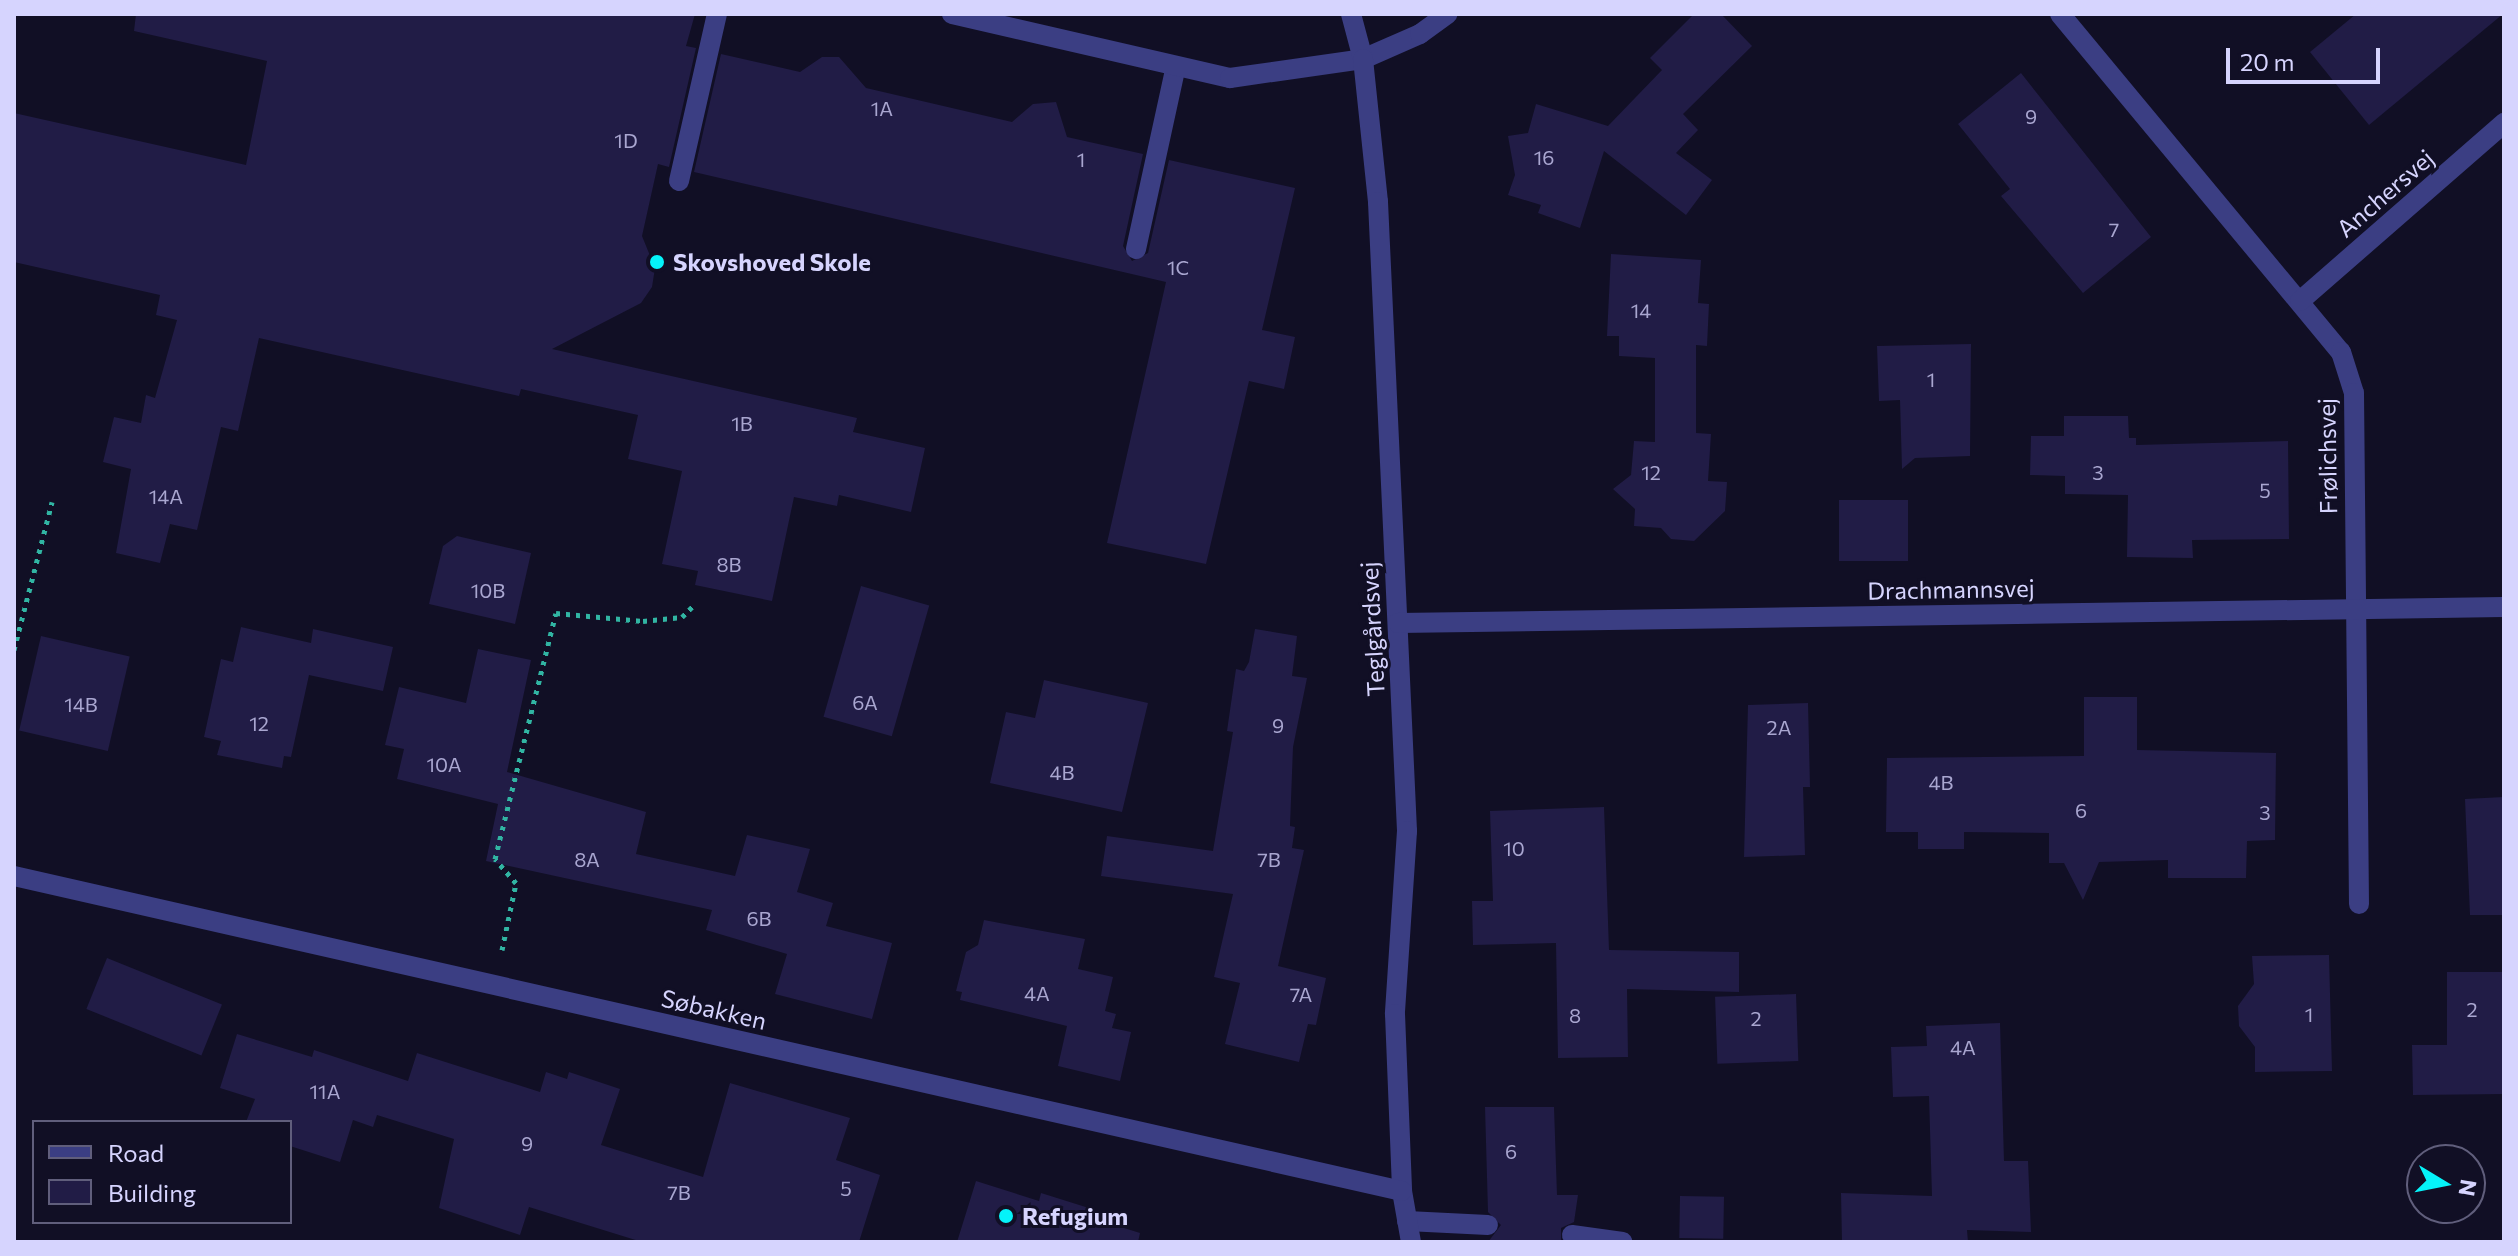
<!DOCTYPE html>
<html>
<head>
<meta charset="utf-8">
<style>
	body { margin:0 }
	#map { position:relative; width:2518px; height:1256px; overflow:hidden; background:#110f25; font-family:Commissioner,sans-serif }
	div>[style] { position:absolute }
	.building>* { inset:0; background:#211c46; transform-origin:0 0 }
	.path>* { height:5px; margin-top:-2.5px; transform-origin:0; background:repeating-linear-gradient(90deg,#31b5a3 0 4px,transparent 0 10px) }
	.lane>* { height:20px; margin:-10px; padding:0 10px; transform-origin:10px; border-radius:10px; background:#3b3e83 }
	.street>* { height:20px; margin:-10px; padding:0 10px; transform-origin:10px; border-radius:10px; background:#3b3e83 }
	.dots>* { width:22px; height:22px; translate:-50% -50%; box-sizing:border-box; border:4px solid #110f25; border-radius:50% }
	span { translate:-50% -50%; white-space:nowrap; text-align:center; line-height:1.15; -webkit-text-stroke:6px #110f25; paint-order:stroke }
	.number-label { font-size:20px; color:#a9a6d0 }
	.number-label span { -webkit-text-stroke-width:0 }
	.street-label { font-size:24px; color:#d6d4fe }
	.poi-label { font-size:24px; color:#d6d4fe; font-weight:700 }
	.left { translate:0 -50%; text-align:left }
	.frame { position:absolute; inset:0; border:16px solid #d6d4fe; pointer-events:none }
	.legend { position:absolute; left:32px; top:1120px; width:260px; height:104px; box-sizing:border-box; background:#110f25; border:2px solid #605e7c; margin:0; padding:10px 14px; list-style:none; font-size:24px; color:#d6d4fe }
	.legend li { display:flex; align-items:center; gap:16px; height:40px }
	.legend b { width:40px; border:2px solid #605e7c }
	.north { position:absolute; left:2406px; top:1144px; width:80px; height:80px; box-sizing:border-box; background:#110f25; border:2px solid #605e7c; border-radius:50%; rotate:100deg; font-size:22px; font-weight:700; line-height:32px; text-align:center; color:#d6d4fe }
	.north::after { content:''; display:block; margin:auto; width:28px; height:36px; background:#05f3f9; clip-path:polygon(50% 0,100% 100%,50% 72%,0 100%) }
	.scale { position:absolute; left:2226px; top:48px; width:154px; height:36px; box-sizing:border-box; border:4px solid #d6d4fe; border-top:0; padding-left:10px; font-size:24px; line-height:28px; white-space:nowrap; color:#d6d4fe; -webkit-text-stroke:6px #110f25; paint-order:stroke }
</style>
</head>
<body>
<div id="map">
	<div class="building">
		<div style="clip-path:polygon(136px 14px,695px 14px,686px 46px,696px 48px,669px 167px,658px 164px,642px 236px,655px 268px,652px 287px,641px 303px,552px 349px,857px 418px,853px 432px,925px 448px,911px 512px,839px 495px,837px 506px,794px 497px,772px 601px,695px 585px,698px 571px,662px 564px,682px 471px,628px 459px,638px 415px,521px 389px,519px 396px,259px 338px,238px 431px,221px 427px,197px 530px,170px 524px,160px 563px,116px 553px,131px 469px,103px 462px,114px 417px,141px 423px,146px 395px,155px 398px,177px 320px,156px 315px,160px 295px,14px 262px,14px 113px,246px 165px,267px 61px,134px 31px)"></div>
		<div style="clip-path:polygon(1694px 14px,1721px 14px,1752px 46px,1683px 114px,1698px 130px,1676px 153px,1712px 180px,1686px 215px,1604px 151px,1580px 228px,1538px 213px,1541px 205px,1508px 195px,1515px 175px,1508px 136px,1528px 133px,1536px 104px,1608px 126px,1662px 70px,1650px 58px)"></div>
		<div style="clip-path:polygon(2356px 14px,2503px 14px,2369px 125px,2310px 52px)"></div>
		<div style="clip-path:polygon(721px 54px,800px 72px,822px 57px,839px 57px,866px 88px,1012px 122px,1033px 104px,1056px 102px,1067px 137px,1143px 154px,1123px 246px,1132px 261px,1148px 253px,1169px 160px,1295px 188px,1262px 330px,1295px 337px,1284px 389px,1249px 381px,1206px 564px,1107px 543px,1166px 282px,694px 172px)"></div>
		<div style="clip-path:polygon(2021px 73px,2151px 237px,2083px 293px,2001px 196px,2010px 189px,1958px 124px)"></div>
		<div style="clip-path:polygon(1611px 254px,1701px 260px,1698px 303px,1709px 304px,1707px 346px,1696px 345px,1696px 433px,1711px 434px,1708px 481px,1727px 482px,1725px 511px,1694px 541px,1671px 539px,1661px 528px,1634px 526px,1635px 509px,1613px 489px,1631px 475px,1634px 441px,1655px 442px,1655px 358px,1619px 356px,1619px 336px,1607px 336px)"></div>
		<div style="clip-path:polygon(1971px 344px,1970px 456px,1915px 458px,1902px 469px,1900px 400px,1879px 401px,1877px 346px)"></div>
		<div style="clip-path:polygon(2064px 416px,2128px 416px,2129px 438px,2136px 438px,2136px 445px,2288px 441px,2289px 539px,2192px 540px,2193px 558px,2127px 557px,2128px 495px,2065px 494px,2065px 476px,2030px 475px,2031px 436px,2064px 436px)"></div>
		<div style="left:1908px;top:500px;width:61px;height:69px;rotate:90deg"></div>
		<div style="clip-path:polygon(457px 536px,531px 553px,515px 624px,429px 604px,443px 546px)"></div>
		<div style="left:861px;top:586px;width:71px;height:136px;rotate:16deg"></div>
		<div style="clip-path:polygon(241px 627px,311px 643px,313px 629px,393px 647px,383px 691px,309px 675px,291px 757px,284px 756px,282px 768px,217px 755px,221px 741px,204px 737px,221px 659px,233px 662px)"></div>
		<div style="clip-path:polygon(1255px 629px,1297px 636px,1292px 676px,1307px 678px,1293px 747px,1290px 826px,1295px 827px,1292px 848px,1304px 850px,1278px 966px,1326px 978px,1316px 1025px,1308px 1024px,1299px 1062px,1225px 1044px,1240px 983px,1214px 977px,1233px 894px,1101px 876px,1107px 836px,1213px 851px,1233px 732px,1227px 731px,1236px 669px,1244px 671px,1249px 662px)"></div>
		<div style="left:41px;top:636px;width:91px;height:97px;rotate:13deg"></div>
		<div style="clip-path:polygon(478px 649px,531px 660px,507px 772px,646px 812px,636px 854px,735px 876px,747px 835px,810px 849px,797px 892px,833px 903px,826px 926px,892px 943px,872px 1019px,775px 994px,787px 954px,706px 930px,712px 910px,486px 861px,498px 804px,397px 779px,404px 749px,385px 745px,399px 687px,466px 703px)"></div>
		<div style="clip-path:polygon(1044px 680px,1148px 703px,1122px 812px,990px 783px,1006px 712px,1035px 718px)"></div>
		<div style="clip-path:polygon(2084px 697px,2137px 697px,2137px 750px,2276px 753px,2275px 840px,2247px 841px,2246px 878px,2168px 878px,2168px 860px,2099px 862px,2083px 900px,2064px 863px,2049px 863px,2049px 833px,1964px 832px,1964px 849px,1918px 849px,1918px 832px,1886px 832px,1887px 758px,2084px 756px)"></div>
		<div style="clip-path:polygon(1808px 703px,1810px 787px,1803px 787px,1805px 855px,1744px 857px,1748px 705px)"></div>
		<div style="clip-path:polygon(2504px 797px,2504px 915px,2470px 915px,2465px 799px)"></div>
		<div style="clip-path:polygon(1604px 807px,1609px 950px,1739px 952px,1739px 992px,1627px 989px,1628px 1057px,1558px 1058px,1556px 943px,1473px 945px,1472px 901px,1493px 901px,1490px 811px)"></div>
		<div style="clip-path:polygon(984px 920px,1085px 939px,1078px 969px,1113px 977px,1105px 1011px,1116px 1014px,1112px 1028px,1131px 1032px,1120px 1081px,1058px 1066px,1067px 1026px,960px 1000px,962px 992px,956px 991px,966px 952px,978px 945px)"></div>
		<div style="clip-path:polygon(2329px 955px,2332px 1071px,2255px 1072px,2255px 1047px,2239px 1026px,2238px 1006px,2254px 984px,2252px 956px)"></div>
		<div style="left:107px;top:958px;width:124px;height:55px;rotate:22deg"></div>
		<div style="clip-path:polygon(2447px 972px,2504px 972px,2504px 1094px,2413px 1095px,2412px 1045px,2447px 1045px)"></div>
		<div style="left:1796px;top:994px;width:67px;height:81px;rotate:88deg"></div>
		<div style="clip-path:polygon(2000px 1023px,2004px 1161px,2028px 1161px,2031px 1232px,1967px 1230px,1968px 1242px,1842px 1242px,1841px 1193px,1932px 1196px,1929px 1096px,1893px 1097px,1891px 1047px,1927px 1046px,1926px 1026px)"></div>
		<div style="clip-path:polygon(237px 1034px,312px 1057px,314px 1050px,408px 1081px,417px 1053px,540px 1092px,546px 1072px,567px 1079px,569px 1072px,620px 1089px,601px 1145px,703px 1177px,730px 1083px,850px 1118px,836px 1160px,880px 1175px,859px 1242px,642px 1242px,529px 1207px,520px 1235px,439px 1208px,454px 1139px,377px 1115px,373px 1127px,353px 1120px,340px 1162px,290px 1146px,290px 1122px,246px 1122px,255px 1099px,220px 1088px)"></div>
		<div style="clip-path:polygon(1485px 1107px,1554px 1107px,1557px 1195px,1578px 1195px,1574px 1222px,1561px 1228px,1561px 1242px,1488px 1242px,1501px 1225px,1488px 1212px)"></div>
		<div style="clip-path:polygon(976px 1181px,1039px 1201px,1041px 1193px,1092px 1209px,1089px 1217px,1140px 1233px,1138px 1242px,957px 1242px)"></div>
		<div style="left:1680px;top:1196px;width:44px;height:42px;rotate:1deg"></div>
	</div>
	<div class="path">
		<div style="left:14px;top:650px;width:153px;rotate:-75.6deg"></div>
		<div style="left:502px;top:950px;width:68px;rotate:-78.2deg"></div>
		<div style="left:516px;top:883px;width:32px;rotate:-131deg"></div>
		<div style="left:495px;top:859px;width:253px;rotate:-76.1deg"></div>
		<div style="left:556px;top:613px;width:87px;rotate:5.3deg"></div>
		<div style="left:643px;top:621px;width:39px;rotate:-6deg"></div>
		<div style="left:682px;top:617px;width:18px;rotate:-45deg"></div>
	</div>
	<div class="lane">
		<div style="left:679px;top:181px;width:171px;rotate:-77.2deg"></div>
		<div style="left:1136px;top:249px;width:187px;rotate:-77.7deg"></div>
		<div style="left:1407px;top:1221px;width:81px;rotate:2.8deg"></div>
		<div style="left:1572px;top:1235px;width:51px;rotate:7.8deg"></div>
	</div>
	<div class="street">
		<div style="left:952px;top:14px;width:285px;rotate:13deg"></div>
		<div style="left:1230px;top:78px;width:134px;rotate:-8.1deg"></div>
		<div style="left:1363px;top:59px;width:62px;rotate:-23.7deg"></div>
		<div style="left:1420px;top:34px;width:34px;rotate:-36deg"></div>
		<div style="left:1351px;top:14px;width:47px;rotate:75.1deg"></div>
		<div style="left:1363px;top:59px;width:144px;rotate:84deg"></div>
		<div style="left:1378px;top:202px;width:630px;rotate:87.36deg"></div>
		<div style="left:1407px;top:831px;width:183px;rotate:93.8deg"></div>
		<div style="left:1395px;top:1014px;width:177px;rotate:87.7deg"></div>
		<div style="left:1402px;top:1191px;width:52px;rotate:80deg"></div>
		<div style="left:2060px;top:14px;width:440px;rotate:50.3deg"></div>
		<div style="left:2341px;top:352px;width:43px;rotate:72.4deg"></div>
		<div style="left:2354px;top:393px;width:511px;rotate:89.44deg"></div>
		<div style="left:2300px;top:301px;width:271px;rotate:-41.1deg"></div>
		<div style="left:1398px;top:623px;width:1106px;rotate:-0.83deg"></div>
		<div style="left:14px;top:876px;width:1423px;rotate:12.79deg"></div>
	</div>
	<div class="dots">
		<div style="left:657px;top:262px;background:#05f3f9"></div>
		<div style="left:1006px;top:1216px;background:#05f3f9"></div>
	</div>
	<div class="number-label">
		<span style="left:882px;top:108px">1A</span>
		<span style="left:2031px;top:116px">9</span>
		<span style="left:626px;top:140px">1D</span>
		<span style="left:1544px;top:157px">16</span>
		<span style="left:1081px;top:159px">1</span>
		<span style="left:2114px;top:229px">7</span>
		<span style="left:1178px;top:267px">1C</span>
		<span style="left:1641px;top:310px">14</span>
		<span style="left:1931px;top:379px">1</span>
		<span style="left:742px;top:423px">1B</span>
		<span style="left:1651px;top:472px">12</span>
		<span style="left:2098px;top:472px">3</span>
		<span style="left:2265px;top:490px">5</span>
		<span style="left:166px;top:496px">14A</span>
		<span style="left:729px;top:564px">8B</span>
		<span style="left:488px;top:590px">10B</span>
		<span style="left:865px;top:702px">6A</span>
		<span style="left:81px;top:704px">14B</span>
		<span style="left:259px;top:723px">12</span>
		<span style="left:1278px;top:725px">9</span>
		<span style="left:1779px;top:727px">2A</span>
		<span style="left:444px;top:764px">10A</span>
		<span style="left:1062px;top:772px">4B</span>
		<span style="left:1941px;top:782px">4B</span>
		<span style="left:2081px;top:810px">6</span>
		<span style="left:2265px;top:812px">3</span>
		<span style="left:1514px;top:848px">10</span>
		<span style="left:587px;top:859px">8A</span>
		<span style="left:1269px;top:859px">7B</span>
		<span style="left:759px;top:918px">6B</span>
		<span style="left:1037px;top:993px">4A</span>
		<span style="left:1301px;top:994px">7A</span>
		<span style="left:2472px;top:1009px">2</span>
		<span style="left:2309px;top:1014px">1</span>
		<span style="left:1575px;top:1015px">8</span>
		<span style="left:1756px;top:1018px">2</span>
		<span style="left:1963px;top:1047px">4A</span>
		<span style="left:325px;top:1091px">11A</span>
		<span style="left:527px;top:1143px">9</span>
		<span style="left:1511px;top:1151px">6</span>
		<span style="left:846px;top:1188px">5</span>
		<span style="left:679px;top:1192px">7B</span>
	</div>
	<div class="street-label">
		<span style="left:2385px;top:193px;rotate:-41deg">Anchersvej</span>
		<span style="left:2327px;top:456px;rotate:-91deg">Frølichsvej</span>
		<span style="left:1951px;top:589px;rotate:-1deg">Drachmannsvej</span>
		<span style="left:1372px;top:629px;rotate:-93deg">Teglgårdsvej</span>
		<span style="left:714px;top:1009px;rotate:13deg">Søbakken</span>
	</div>
	<div class="poi-label">
		<span class="left" style="left:673px;top:262px">Skovshoved Skole</span>
		<span class="left" style="left:1022px;top:1216px">Refugium</span>
	</div>
	<div class="frame"></div>
	<ul class="legend">
	<li><b style="height:10px;background:#3b3e83"></b>Road</li>
	<li><b style="height:22px;background:#211c46"></b>Building</li>
	</ul>
	<div class="north">N</div>
	<div class="scale">20 m</div>
</div>
</body>
</html>
